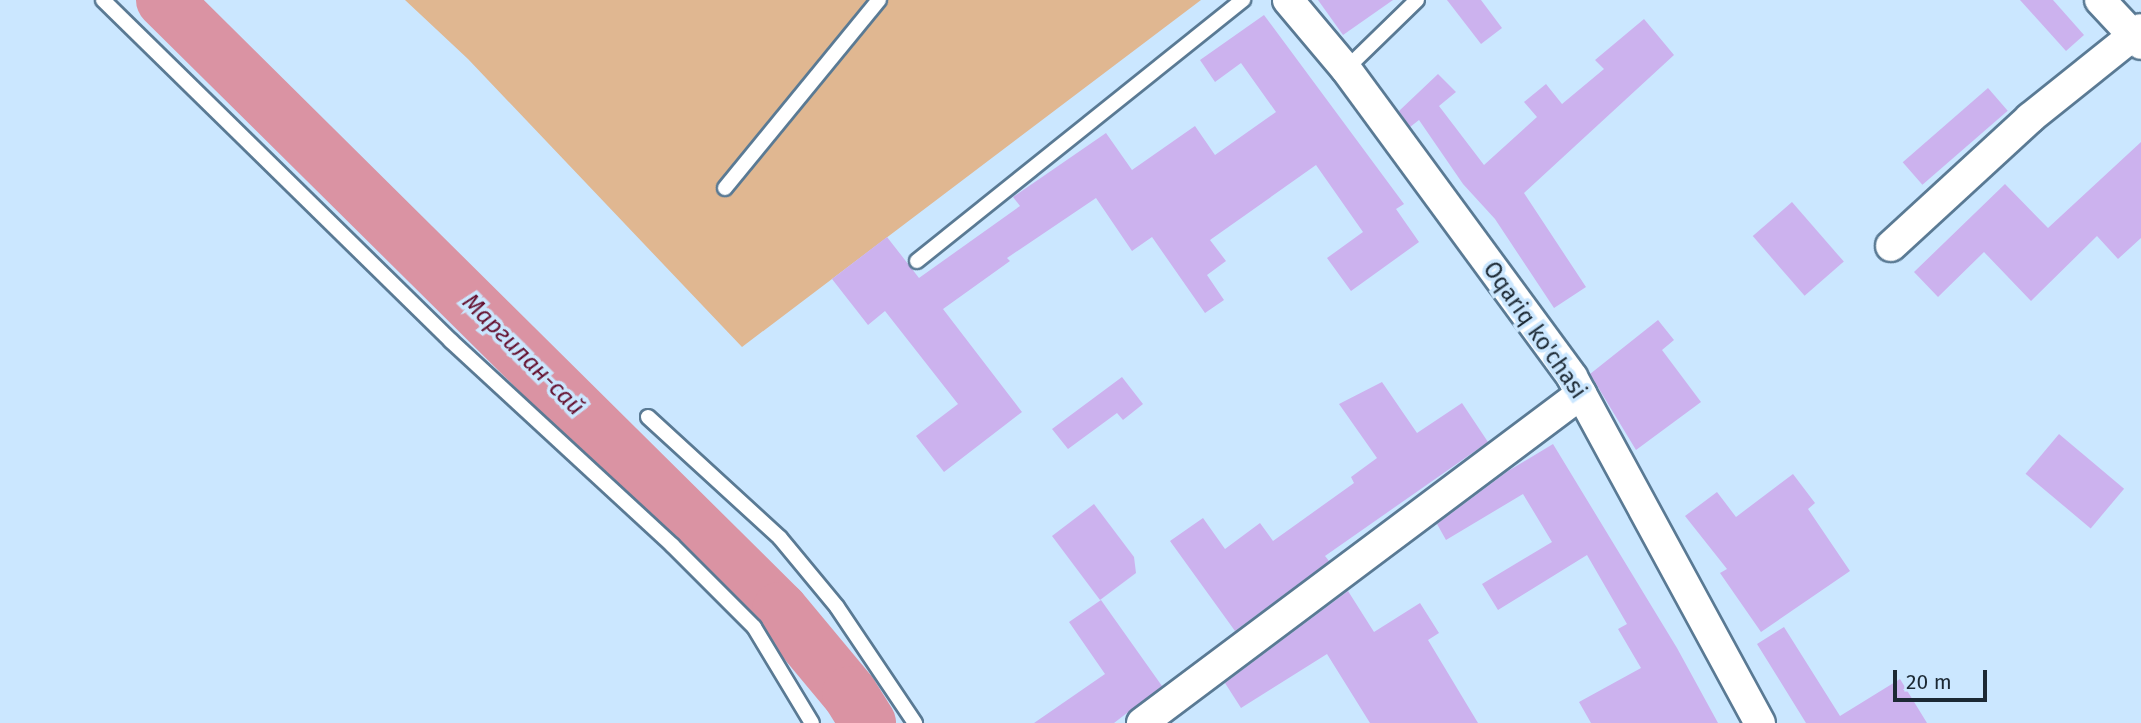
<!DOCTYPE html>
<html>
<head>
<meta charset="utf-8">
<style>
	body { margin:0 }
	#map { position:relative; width:2141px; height:723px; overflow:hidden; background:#cbe7ff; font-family:"Fira Sans",sans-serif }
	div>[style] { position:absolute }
	.green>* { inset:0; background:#e0b791 }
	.river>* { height:56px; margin:-28px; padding:0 28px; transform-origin:28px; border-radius:28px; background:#da93a3 }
	.building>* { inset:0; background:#ccb2ee; transform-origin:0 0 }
	.roads { filter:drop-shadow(2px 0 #5a7a94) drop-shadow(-2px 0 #5a7a94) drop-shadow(0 2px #5a7a94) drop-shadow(0 -2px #5a7a94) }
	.service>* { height:14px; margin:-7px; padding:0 7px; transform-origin:7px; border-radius:7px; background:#fff }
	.minor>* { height:30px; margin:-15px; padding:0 15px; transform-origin:15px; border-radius:15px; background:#fff }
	span { translate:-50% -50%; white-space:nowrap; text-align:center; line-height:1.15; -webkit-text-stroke:7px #cbe7ff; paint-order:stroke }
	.street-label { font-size:23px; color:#1c2934 }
	.water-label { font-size:24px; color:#651130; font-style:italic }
	.scale { position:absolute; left:1893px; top:670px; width:94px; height:32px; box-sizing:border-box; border:4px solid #1c2934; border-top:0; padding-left:9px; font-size:21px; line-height:24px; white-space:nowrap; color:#1c2934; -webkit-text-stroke:5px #cbe7ff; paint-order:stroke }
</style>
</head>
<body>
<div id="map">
	<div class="green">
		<div style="clip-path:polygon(405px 0,1201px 0,742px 347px,468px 59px)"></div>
	</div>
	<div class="river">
		<div style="left:164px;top:0;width:867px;rotate:44.72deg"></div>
		<div style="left:780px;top:610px;width:109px;rotate:50.2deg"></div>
		<div style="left:850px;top:694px;width:34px;rotate:58deg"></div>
	</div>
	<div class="building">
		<div style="clip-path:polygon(1318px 0,1393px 0,1343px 35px)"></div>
		<div style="clip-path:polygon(1447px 0,1481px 0,1502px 28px,1481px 44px)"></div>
		<div style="clip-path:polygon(2020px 0,2053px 0,2084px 35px,2066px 51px)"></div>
		<div style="clip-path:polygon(1264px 15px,1404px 204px,1396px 209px,1419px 242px,1351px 291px,1327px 258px,1363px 232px,1316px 165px,1210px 240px,1226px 261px,1207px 275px,1224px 300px,1205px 313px,1152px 237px,1132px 251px,1096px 198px,1007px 258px,1010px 261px,943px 309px,1022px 412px,944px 472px,916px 436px,958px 404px,885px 311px,868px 325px,832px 279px,887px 237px,919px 278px,1020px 206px,1013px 197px,1106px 133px,1132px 170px,1195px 126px,1215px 155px,1276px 112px,1241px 63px,1215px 82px,1200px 60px)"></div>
		<div style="clip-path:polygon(1644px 19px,1674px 55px,1524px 193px,1586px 287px,1554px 308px,1495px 219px,1463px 184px,1419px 120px,1410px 127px,1399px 111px,1438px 74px,1456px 92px,1439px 106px,1484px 165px,1537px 117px,1524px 102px,1546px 84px,1562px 104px,1604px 69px,1595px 60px)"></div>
		<div style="left:1988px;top:88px;width:30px;height:113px;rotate:49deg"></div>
		<div style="clip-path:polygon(2141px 142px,2141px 238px,2118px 259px,2097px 236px,2031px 301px,1984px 252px,1938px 297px,1914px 272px,2005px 184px,2048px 228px)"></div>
		<div style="left:1792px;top:202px;width:79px;height:52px;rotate:49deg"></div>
		<div style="clip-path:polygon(1658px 320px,1674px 340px,1662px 350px,1701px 402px,1636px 450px,1590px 374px)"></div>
		<div style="clip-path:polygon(1122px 377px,1143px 404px,1123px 420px,1117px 413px,1068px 449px,1052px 429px)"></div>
		<div style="clip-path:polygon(1382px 382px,1417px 433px,1462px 403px,1488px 442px,1325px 556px,1329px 561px,1235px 631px,1170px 541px,1203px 518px,1225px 549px,1260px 523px,1273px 541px,1354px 483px,1351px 477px,1377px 458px,1339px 404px)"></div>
		<div style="left:2059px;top:434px;width:85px;height:52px;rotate:40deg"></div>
		<div style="clip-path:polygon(1553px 444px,1677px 648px,1718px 723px,1591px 723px,1579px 702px,1641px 668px,1618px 629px,1627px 624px,1587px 555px,1498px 610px,1482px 584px,1552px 542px,1523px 494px,1446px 540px,1437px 524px,1508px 471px)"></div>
		<div style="clip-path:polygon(1793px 474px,1815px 503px,1808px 509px,1850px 571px,1761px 632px,1720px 573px,1727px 569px,1685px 516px,1717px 492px,1736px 517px)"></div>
		<div style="clip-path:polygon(1094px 504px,1134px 557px,1136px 573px,1100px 600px,1052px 536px)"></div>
		<div style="clip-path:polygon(1348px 591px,1374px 632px,1420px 603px,1439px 633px,1428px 640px,1478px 723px,1370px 723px,1327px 654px,1241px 708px,1225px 683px)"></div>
		<div style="clip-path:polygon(1101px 600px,1162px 686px,1114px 723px,1034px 723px,1105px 674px,1069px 622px)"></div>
		<div style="clip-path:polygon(1784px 627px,1840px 716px,1900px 679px,1927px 723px,1806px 723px,1757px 644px)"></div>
	</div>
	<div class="roads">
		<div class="service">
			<div style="left:103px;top:0;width:487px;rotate:44.4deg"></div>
			<div style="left:451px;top:341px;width:301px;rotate:42.7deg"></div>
			<div style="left:672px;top:545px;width:116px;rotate:45deg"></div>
			<div style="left:754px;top:627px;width:112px;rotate:58.9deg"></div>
			<div style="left:1346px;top:69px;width:99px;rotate:-44.2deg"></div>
			<div style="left:725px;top:188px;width:243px;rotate:-50.7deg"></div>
			<div style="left:917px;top:261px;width:418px;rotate:-38.7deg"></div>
			<div style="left:648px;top:417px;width:179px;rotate:42.5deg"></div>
			<div style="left:780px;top:538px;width:89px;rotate:50.4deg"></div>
			<div style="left:837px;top:607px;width:140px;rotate:56.1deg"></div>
		</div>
		<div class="minor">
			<div style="left:1288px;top:0;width:90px;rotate:50deg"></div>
			<div style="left:1346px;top:69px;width:382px;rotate:53.7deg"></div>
			<div style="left:1572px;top:377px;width:394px;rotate:61.5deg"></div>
			<div style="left:2100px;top:0;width:60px;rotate:47deg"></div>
			<div style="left:1891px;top:246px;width:189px;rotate:-42.6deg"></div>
			<div style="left:2030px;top:118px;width:142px;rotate:-38.7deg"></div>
			<div style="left:1142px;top:723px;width:549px;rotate:-36.85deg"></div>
		</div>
	</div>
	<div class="street-label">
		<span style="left:1535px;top:330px;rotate:55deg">Oqariq ko'chasi</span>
	</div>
	<div class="water-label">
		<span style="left:523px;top:355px;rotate:45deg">Маргилан-сай</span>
	</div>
	<div class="scale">20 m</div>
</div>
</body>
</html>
